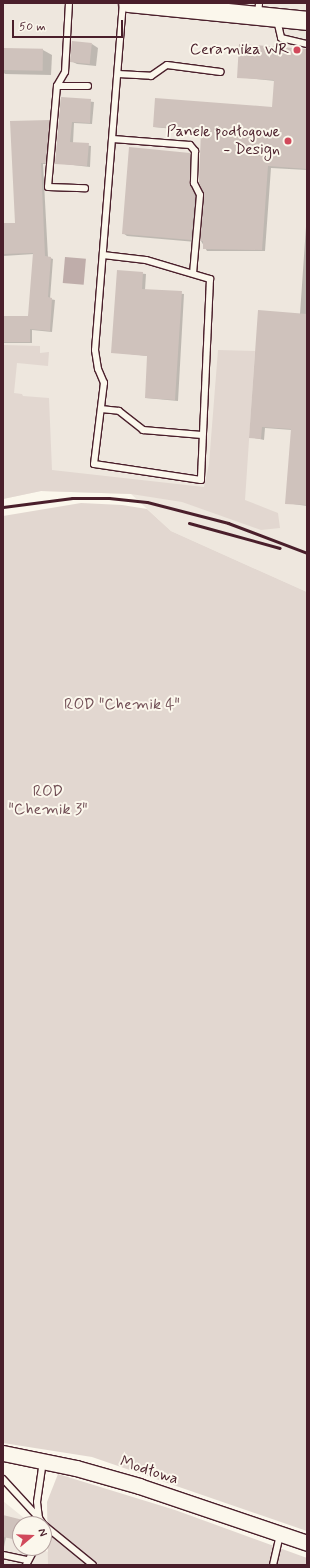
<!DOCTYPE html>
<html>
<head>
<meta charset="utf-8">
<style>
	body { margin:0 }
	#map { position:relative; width:310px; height:1568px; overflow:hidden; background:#fbf7ec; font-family:Mynerve,sans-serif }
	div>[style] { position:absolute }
	.built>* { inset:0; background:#eee7de }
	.green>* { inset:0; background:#e2d7d0 }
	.water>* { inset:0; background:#bfadaa; transform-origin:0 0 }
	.shadow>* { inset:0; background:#0003 }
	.building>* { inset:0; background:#cfc2bc; transform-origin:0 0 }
	.roads { filter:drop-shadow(1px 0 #4a1f2b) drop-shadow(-1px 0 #4a1f2b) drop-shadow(0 1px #4a1f2b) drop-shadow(0 -1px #4a1f2b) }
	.service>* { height:6px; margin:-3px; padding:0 3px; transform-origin:3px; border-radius:3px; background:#fbf7ec }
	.tertiary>* { height:15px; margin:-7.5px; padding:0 7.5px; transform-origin:7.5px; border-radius:7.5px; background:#fbf7ec }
	.secondary>* { height:18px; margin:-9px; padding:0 9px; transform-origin:9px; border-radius:9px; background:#fbf7ec }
	.rail>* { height:3px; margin:-1.5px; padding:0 1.5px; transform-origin:1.5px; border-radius:1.5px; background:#4a1f2b }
	.dots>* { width:11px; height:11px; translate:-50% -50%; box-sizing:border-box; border:2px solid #fbf7ec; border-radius:50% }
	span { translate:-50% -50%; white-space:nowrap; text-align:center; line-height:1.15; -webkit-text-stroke:4px #fbf7ec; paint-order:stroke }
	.poi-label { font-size:16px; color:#4a1f2b }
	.right { translate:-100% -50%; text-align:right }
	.park-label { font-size:16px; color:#704d54 }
	.street-label { font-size:16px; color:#4a1f2b }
	.frame { position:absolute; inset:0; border:4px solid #4a1f2b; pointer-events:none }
	.north { position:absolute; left:12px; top:1516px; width:40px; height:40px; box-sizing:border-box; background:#fbf7ec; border:1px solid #b4a19f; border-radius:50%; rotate:71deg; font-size:11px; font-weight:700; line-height:16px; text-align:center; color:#4a1f2b }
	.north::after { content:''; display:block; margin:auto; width:14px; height:18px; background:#d1495b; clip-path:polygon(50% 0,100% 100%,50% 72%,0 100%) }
	.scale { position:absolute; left:12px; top:20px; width:111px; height:18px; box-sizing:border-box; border:2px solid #4a1f2b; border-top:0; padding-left:5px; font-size:12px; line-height:14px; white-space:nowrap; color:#4a1f2b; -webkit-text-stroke:3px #fbf7ec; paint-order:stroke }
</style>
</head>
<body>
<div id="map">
	<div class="built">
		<div style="clip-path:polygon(3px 3px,307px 3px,307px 592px,171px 531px,131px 494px,41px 491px,3px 499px)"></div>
		<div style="clip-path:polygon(3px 1501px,29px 1522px,28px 1524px,20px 1524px,20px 1548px,40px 1548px,50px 1553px,48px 1565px,3px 1565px)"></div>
	</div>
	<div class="green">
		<div style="clip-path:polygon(3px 345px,40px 346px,40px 353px,49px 352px,48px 366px,17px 363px,14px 393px,22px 394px,23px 396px,49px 398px,52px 470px,204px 487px,209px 464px,218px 350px,255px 351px,245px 500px,278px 513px,280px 528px,261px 530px,182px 502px,131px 494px,41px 491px,3px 499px)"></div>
		<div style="clip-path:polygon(81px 503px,122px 505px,147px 509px,171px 531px,307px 592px,307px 1531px,92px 1457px,3px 1443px,3px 516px)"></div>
		<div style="clip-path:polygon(58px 1474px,175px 1510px,307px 1558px,307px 1565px,48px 1565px,47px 1502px)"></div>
	</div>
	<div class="water">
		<div style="left:65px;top:257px;width:21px;height:26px;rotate:5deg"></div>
	</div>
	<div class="shadow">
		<div style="clip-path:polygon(92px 44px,98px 48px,96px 66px,77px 64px,71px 61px)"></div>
		<div style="clip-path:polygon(3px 49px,43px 50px,52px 55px,51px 75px,5px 74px,3px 72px)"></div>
		<div style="clip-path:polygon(307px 50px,307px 170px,271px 168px,265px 251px,207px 251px,201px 241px,205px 195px,202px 132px,154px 127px,273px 108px,275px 81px,238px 77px)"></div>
		<div style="clip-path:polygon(61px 98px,94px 102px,92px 124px,74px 123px,73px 143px,91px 146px,90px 167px,56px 163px)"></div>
		<div style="clip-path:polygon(49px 121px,52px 122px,48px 164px,43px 164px,48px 257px,53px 259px,50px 299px,55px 300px,52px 332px,32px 330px,32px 343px,3px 343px,3px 317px,29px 317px,34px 254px,3px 256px,3px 224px,16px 224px)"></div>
		<div style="clip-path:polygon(130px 148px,190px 154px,195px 157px,194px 187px,200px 199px,196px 242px,127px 236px,123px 233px)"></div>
		<div style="clip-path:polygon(307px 212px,307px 506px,286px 503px,292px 430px,265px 428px,264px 440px,250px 437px,300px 314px)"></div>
		<div style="clip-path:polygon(118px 271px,146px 274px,145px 290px,184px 294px,178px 401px,146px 398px,148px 356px,112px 352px)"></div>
		<div style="clip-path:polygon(3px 1516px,25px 1522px,20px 1524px,20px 1540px,6px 1537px,4px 1547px)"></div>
	</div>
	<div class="building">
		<div style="left:72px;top:41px;width:20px;height:21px;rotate:6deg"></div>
		<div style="clip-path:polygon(239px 44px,307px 49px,307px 169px,268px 166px,262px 250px,203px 249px,203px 241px,200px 241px,204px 195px,199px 182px,201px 130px,153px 127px,155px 98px,272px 107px,274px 80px,237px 78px)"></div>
		<div style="left:3px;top:48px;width:40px;height:22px;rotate:1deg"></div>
		<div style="clip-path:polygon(61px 97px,91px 99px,90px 123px,72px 122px,70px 142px,89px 143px,87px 166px,55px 164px)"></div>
		<div style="clip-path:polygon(50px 120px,46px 163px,41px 163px,45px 256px,51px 257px,48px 297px,52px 298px,50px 331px,30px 329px,30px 342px,3px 342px,3px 316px,28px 316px,33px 253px,3px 254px,3px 223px,15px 223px,10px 121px)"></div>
		<div style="clip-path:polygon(129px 147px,190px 153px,190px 183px,195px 196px,191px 240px,122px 234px)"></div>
		<div style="clip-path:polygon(117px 270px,143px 272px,142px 289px,182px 291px,175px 400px,145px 398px,147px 356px,111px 353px)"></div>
		<div style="clip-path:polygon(258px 310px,307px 314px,307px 505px,285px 504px,291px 429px,262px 427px,261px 439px,249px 438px)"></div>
		<div style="clip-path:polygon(3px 1515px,23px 1520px,18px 1540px,3px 1537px)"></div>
	</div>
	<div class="roads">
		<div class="service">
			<div style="left:69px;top:3px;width:69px;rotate:93.3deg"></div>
			<div style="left:65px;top:72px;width:16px;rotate:120deg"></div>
			<div style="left:57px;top:86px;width:101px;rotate:95.1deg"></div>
			<div style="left:48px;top:187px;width:37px;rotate:2deg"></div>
			<div style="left:258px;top:15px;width:12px;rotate:-85deg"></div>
			<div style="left:277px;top:20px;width:18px;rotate:77deg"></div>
			<div style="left:281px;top:38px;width:27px;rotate:13deg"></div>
			<div style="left:118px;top:74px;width:33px;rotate:3deg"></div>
			<div style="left:151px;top:76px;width:19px;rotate:-35deg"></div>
			<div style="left:167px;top:65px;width:54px;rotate:7.4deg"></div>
			<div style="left:57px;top:86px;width:31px"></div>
			<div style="left:113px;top:139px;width:77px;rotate:4.5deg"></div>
			<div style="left:190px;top:145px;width:8px;rotate:50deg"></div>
			<div style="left:195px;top:151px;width:32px;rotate:92deg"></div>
			<div style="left:194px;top:183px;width:13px;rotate:63deg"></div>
			<div style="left:200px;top:195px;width:78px;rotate:95.1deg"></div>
			<div style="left:103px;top:255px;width:43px;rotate:6.6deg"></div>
			<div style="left:146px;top:260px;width:67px;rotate:16.5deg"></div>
			<div style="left:210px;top:279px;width:201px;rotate:92.6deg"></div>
			<div style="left:201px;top:480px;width:108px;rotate:-171.5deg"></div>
			<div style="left:94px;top:464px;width:82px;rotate:-83deg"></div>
			<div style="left:104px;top:383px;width:15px;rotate:-113deg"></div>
			<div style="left:98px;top:369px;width:19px;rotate:-99deg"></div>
			<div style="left:95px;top:350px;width:348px;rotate:-85.4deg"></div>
			<div style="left:101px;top:409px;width:18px;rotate:6deg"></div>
			<div style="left:119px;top:411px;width:31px;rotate:38deg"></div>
			<div style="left:143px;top:430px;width:59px;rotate:4.8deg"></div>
			<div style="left:43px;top:1461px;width:41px;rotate:98.3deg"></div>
			<div style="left:37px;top:1502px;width:16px;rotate:83deg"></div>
			<div style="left:39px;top:1518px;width:7px;rotate:56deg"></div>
			<div style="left:3px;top:1479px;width:53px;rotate:47.3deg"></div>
			<div style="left:44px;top:1525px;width:63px;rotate:39.2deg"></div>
			<div style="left:3px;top:1555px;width:24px;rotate:12deg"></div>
			<div style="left:26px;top:1565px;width:19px;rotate:-62deg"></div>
			<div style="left:273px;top:1565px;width:31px;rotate:-77deg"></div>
		</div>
		<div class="tertiary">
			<div style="left:3px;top:1453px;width:75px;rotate:11.6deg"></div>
			<div style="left:76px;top:1468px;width:66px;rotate:15.9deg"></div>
			<div style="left:139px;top:1486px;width:177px;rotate:18.7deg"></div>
		</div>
		<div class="secondary">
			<div style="left:128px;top:3px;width:180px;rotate:5.7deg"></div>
		</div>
	</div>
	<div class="rail">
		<div style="left:3px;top:507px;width:70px;rotate:-7.4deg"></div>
		<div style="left:72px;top:498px;width:37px"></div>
		<div style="left:109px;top:498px;width:38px;rotate:6deg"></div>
		<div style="left:147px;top:502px;width:84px;rotate:14.5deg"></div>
		<div style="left:228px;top:523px;width:85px;rotate:20.8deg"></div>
		<div style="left:189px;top:523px;width:94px;rotate:15.4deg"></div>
	</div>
	<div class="dots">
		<div style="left:297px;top:50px;background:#d1495b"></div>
		<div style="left:288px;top:141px;background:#d1495b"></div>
	</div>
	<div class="poi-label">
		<span class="right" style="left:289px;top:50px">Ceramika WR</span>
		<span class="right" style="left:280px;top:141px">Panele podłogowe<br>- Design</span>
	</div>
	<div class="park-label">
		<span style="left:122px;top:705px">ROD "Chemik 4"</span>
		<span style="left:48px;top:801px">ROD<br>"Chemik 3"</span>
	</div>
	<div class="street-label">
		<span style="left:149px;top:1471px;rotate:18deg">Modłowa</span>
	</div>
	<div class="frame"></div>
	<div class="north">N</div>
	<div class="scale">50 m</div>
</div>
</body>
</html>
